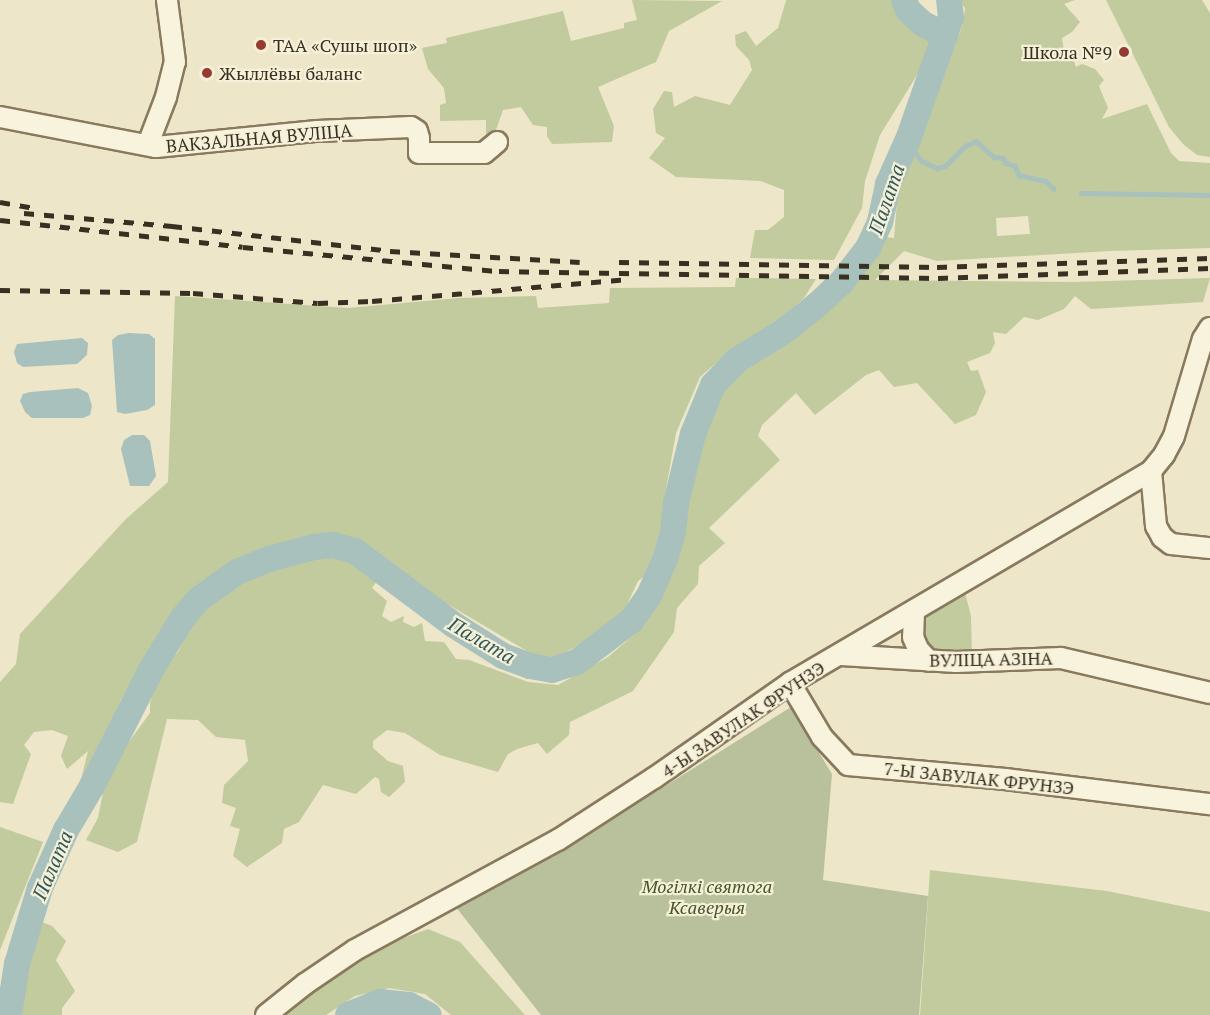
<!DOCTYPE html>
<html>
<head>
<meta charset="utf-8">
<style>
	body { margin:0 }
	#map { position:relative; width:1210px; height:1015px; overflow:hidden; background:#ede6c9; font-family:"PT Serif",serif }
	div>[style] { position:absolute }
	.green>* { inset:0; background:#c1cb9d }
	.cemetery>* { inset:0; background:#b8c19b }
	.water>* { inset:0; background:#a9c1bd }
	.stream>* { height:4.5px; margin:-2.25px; padding:0 2.25px; transform-origin:2.25px; border-radius:2.25px; background:#a9c1bd }
	.river>* { height:26px; margin:-13px; padding:0 13px; transform-origin:13px; border-radius:13px; background:#a9c1bd }
	.roads { filter:drop-shadow(2px 0 #89795e) drop-shadow(-2px 0 #89795e) drop-shadow(0 2px #89795e) drop-shadow(0 -2px #89795e) }
	.minor>* { height:20px; margin:-10px; padding:0 10px; transform-origin:10px; border-radius:10px; background:#f8f3dc }
	.rail>* { height:4.5px; margin-top:-2.25px; transform-origin:0; background:repeating-linear-gradient(90deg,#3a3021 0 10px,transparent 0 20px) }
	.dots>* { width:16px; height:16px; translate:-50% -50%; box-sizing:border-box; border:3px solid #f5f0d8; border-radius:50% }
	span { translate:-50% -50%; white-space:nowrap; text-align:center; line-height:1.15; -webkit-text-stroke:4.5px #f5f0d8; paint-order:stroke }
	.poi-label { font-size:18px; color:#3a3021 }
	.left { translate:0 -50%; text-align:left }
	.right { translate:-100% -50%; text-align:right }
	.street-label { font-size:18px; color:#3a3021 }
	.park-label { font-size:18px; color:#455528; font-style:italic }
	.water-label { font-size:20px; color:#315759; font-style:italic }
</style>
</head>
<body>
<div id="map">
	<div class="green">
		<div style="clip-path:polygon(632px 0,722px 1px,669px 31px,656px 62px,598px 87px,614px 126px,612px 142px,552px 144px,547px 136px,547px 127px,533px 125px,521px 107px,503px 110px,495px 133px,486px 134px,486px 120px,440px 121px,440px 105px,446px 103px,444px 88px,428px 69px,422px 48px,447px 43px,446px 38px,563px 11px,571px 41px,624px 28px,624px 23px,637px 20px)"></div>
		<div style="clip-path:polygon(786px 0,894px 0,902px 16px,933px 38px,925px 62px,880px 135px,865px 181px,862px 208px,834px 260px,750px 258px,755px 230px,768px 230px,784px 217px,784px 190px,761px 181px,676px 177px,649px 158px,665px 138px,656px 133px,653px 109px,664px 91px,672px 92px,674px 107px,695px 96px,730px 105px,752px 70px,749px 60px,736px 46px,735px 35px,746px 31px,756px 46px,778px 28px)"></div>
		<div style="clip-path:polygon(evenodd,959px 0,1075px 0,1064px 4px,1080px 22px,1072px 32px,1062px 38px,1065px 57px,1074px 61px,1076px 67px,1082px 64px,1095px 69px,1104px 80px,1099px 86px,1108px 108px,1102px 119px,1147px 104px,1171px 153px,1179px 161px,1210px 163px,1210px 248px,1111px 251px,937px 261px,904px 251px,875px 280px,1074px 282px,1210px 278px,1203px 302px,1091px 309px,1075px 296px,1064px 309px,1038px 320px,1024px 317px,1006px 334px,993px 332px,995px 343px,990px 353px,967px 362px,971px 371px,978px 370px,986px 392px,976px 415px,955px 424px,917px 383px,894px 387px,879px 370px,866px 375px,815px 415px,796px 393px,762px 425px,758px 436px,780px 460px,709px 528px,725px 543px,699px 566px,698px 584px,677px 608px,674px 632px,633px 691px,570px 722px,569px 735px,547px 754px,538px 743px,517px 749px,508px 754px,498px 772px,440px 755px,405px 733px,387px 730px,373px 741px,373px 748px,388px 761px,403px 766px,405px 782px,389px 797px,381px 792px,379px 779px,375px 777px,356px 794px,323px 785px,299px 822px,284px 829px,282px 843px,247px 867px,233px 856px,240px 829px,230px 826px,236px 808px,222px 803px,224px 785px,248px 761px,245px 740px,216px 737px,198px 720px,167px 719px,137px 842px,118px 852px,86px 840px,98px 818px,107px 772px,150px 713px,150px 703px,159px 674px,178px 652px,191px 625px,204px 607px,230px 588px,270px 569px,320px 557px,351px 560px,380px 577px,372px 588px,387px 601px,382px 616px,391px 622px,404px 616px,403px 622px,414px 627px,422px 623px,425px 641px,444px 642px,456px 659px,469px 660px,528px 682px,558px 685px,608px 657px,644px 626px,665px 580px,684px 520px,702px 438px,723px 387px,740px 369px,788px 337px,828px 306px,849px 287px,885px 237px,894px 238px,898px 189px,962px 27px,965px 8px,959px 0,1028px 216px,1030px 234px,997px 236px,996px 218px,1028px 216px)"></div>
		<div style="clip-path:polygon(1106px 0,1202px 0,1210px 13px,1210px 157px,1197px 155px,1183px 144px,1169px 127px)"></div>
		<div style="clip-path:polygon(736px 278px,816px 279px,804px 298px,780px 319px,730px 351px,700px 377px,676px 433px,664px 500px,663px 525px,645px 576px,638px 581px,624px 611px,586px 642px,555px 657px,532px 654px,417px 586px,362px 544px,330px 534px,289px 542px,234px 564px,191px 594px,175px 612px,121px 700px,86px 784px,80px 784px,88px 751px,67px 769px,61px 756px,68px 736px,52px 730px,34px 732px,24px 745px,31px 754px,13px 804px,0 802px,0 682px,16px 664px,20px 634px,126px 519px,168px 482px,175px 296px,348px 308px,458px 298px,536px 296px,538px 308px,609px 303px,610px 288px,735px 287px)"></div>
		<div style="clip-path:polygon(964px 589px,971px 616px,972px 658px,936px 655px,925px 646px,921px 634px,922px 617px)"></div>
		<div style="clip-path:polygon(0 827px,43px 842px,0 950px)"></div>
		<div style="clip-path:polygon(930px 870px,1107px 891px,1210px 912px,1210px 1015px,920px 1015px)"></div>
		<div style="clip-path:polygon(42px 922px,52px 926px,66px 941px,56px 960px,75px 991px,62px 1008px,62px 1015px,21px 1015px,25px 978px)"></div>
		<div style="clip-path:polygon(428px 929px,460px 942px,525px 1015px,451px 1015px,425px 994px,389px 988px,355px 996px,326px 1015px,281px 1015px,357px 955px)"></div>
	</div>
	<div class="cemetery">
		<div style="clip-path:polygon(791px 707px,832px 774px,823px 880px,928px 896px,919px 1015px,541px 1015px,455px 906px,662px 788px)"></div>
	</div>
	<div class="water">
		<div style="clip-path:polygon(129px 333px,149px 334px,155px 339px,155px 405px,147px 410px,125px 414px,117px 412px,112px 340px,118px 335px)"></div>
		<div style="clip-path:polygon(82px 338px,88px 343px,87px 355px,77px 364px,23px 367px,17px 363px,14px 352px,17px 344px)"></div>
		<div style="clip-path:polygon(78px 388px,88px 393px,92px 406px,90px 415px,83px 418px,32px 418px,25px 412px,20px 401px,23px 394px,30px 392px)"></div>
		<div style="clip-path:polygon(132px 435px,144px 435px,150px 441px,156px 476px,149px 486px,130px 486px,121px 449px,124px 440px)"></div>
	</div>
	<div class="stream">
		<div style="left:907px;top:142px;width:24px;rotate:52deg"></div>
		<div style="left:922px;top:161px;width:17px;rotate:25deg"></div>
		<div style="left:937px;top:168px;width:8px;rotate:-14deg"></div>
		<div style="left:945px;top:166px;width:28px;rotate:-45deg"></div>
		<div style="left:965px;top:146px;width:12px;rotate:-24deg"></div>
		<div style="left:976px;top:141px;width:24px;rotate:42deg"></div>
		<div style="left:994px;top:157px;width:9px;rotate:6deg"></div>
		<div style="left:1003px;top:158px;width:6px;rotate:59deg"></div>
		<div style="left:1006px;top:163px;width:9px;rotate:18deg"></div>
		<div style="left:1015px;top:166px;width:10px;rotate:66deg"></div>
		<div style="left:1019px;top:175px;width:28px;rotate:13deg"></div>
		<div style="left:1046px;top:181px;width:11px;rotate:45deg"></div>
		<div style="left:1081px;top:193px;width:129px;rotate:0.9deg"></div>
	</div>
	<div class="river">
		<div style="left:904px;top:0;width:11px;rotate:68deg"></div>
		<div style="left:908px;top:10px;width:21px;rotate:43deg"></div>
		<div style="left:923px;top:24px;width:25px;rotate:26deg"></div>
		<div style="left:9px;top:1015px;width:52px;rotate:-81.1deg"></div>
		<div style="left:17px;top:964px;width:79px;rotate:-73.2deg"></div>
		<div style="left:40px;top:888px;width:64px;rotate:-65.9deg"></div>
		<div style="left:66px;top:830px;width:51px;rotate:-59.4deg"></div>
		<div style="left:92px;top:786px;width:130px;rotate:-63deg"></div>
		<div style="left:151px;top:670px;width:60px;rotate:-58.7deg"></div>
		<div style="left:182px;top:619px;width:26px;rotate:-50deg"></div>
		<div style="left:199px;top:599px;width:47px;rotate:-35.4deg"></div>
		<div style="left:237px;top:572px;width:35px;rotate:-22deg"></div>
		<div style="left:269px;top:559px;width:47px;rotate:-14.9deg"></div>
		<div style="left:314px;top:547px;width:19px;rotate:-6deg"></div>
		<div style="left:333px;top:545px;width:23px;rotate:15deg"></div>
		<div style="left:355px;top:551px;width:124px;rotate:36.8deg"></div>
		<div style="left:454px;top:625px;width:58px;rotate:32.3deg"></div>
		<div style="left:503px;top:656px;width:29px;rotate:20deg"></div>
		<div style="left:530px;top:666px;width:22px;rotate:10deg"></div>
		<div style="left:552px;top:670px;width:26px;rotate:-18deg"></div>
		<div style="left:577px;top:662px;width:69px;rotate:-37.4deg"></div>
		<div style="left:632px;top:620px;width:29px;rotate:-55deg"></div>
		<div style="left:649px;top:596px;width:40px;rotate:-66.6deg"></div>
		<div style="left:665px;top:559px;width:28px;rotate:-73deg"></div>
		<div style="left:673px;top:532px;width:29px;rotate:-84deg"></div>
		<div style="left:676px;top:503px;width:71px;rotate:-76.2deg"></div>
		<div style="left:693px;top:434px;width:53px;rotate:-67.8deg"></div>
		<div style="left:713px;top:385px;width:35px;rotate:-46deg"></div>
		<div style="left:737px;top:360px;width:54px;rotate:-31.3deg"></div>
		<div style="left:783px;top:332px;width:43px;rotate:-38.5deg"></div>
		<div style="left:817px;top:305px;width:33px;rotate:-43deg"></div>
		<div style="left:841px;top:283px;width:44px;rotate:-52.4deg"></div>
		<div style="left:868px;top:248px;width:29px;rotate:-65deg"></div>
		<div style="left:880px;top:222px;width:39px;rotate:-78deg"></div>
		<div style="left:888px;top:184px;width:51px;rotate:-65.9deg"></div>
		<div style="left:909px;top:137px;width:126px;rotate:-70.6deg"></div>
		<div style="left:951px;top:18px;width:18px;rotate:-96deg"></div>
		<div style="left:348px;top:1015px;width:35px;rotate:-22deg"></div>
		<div style="left:381px;top:1002px;width:28px;rotate:6deg"></div>
		<div style="left:409px;top:1005px;width:22px;rotate:27deg"></div>
	</div>
	<div class="roads">
		<div class="minor">
			<div style="left:0;top:117px;width:159px;rotate:10.9deg"></div>
			<div style="left:156px;top:147px;width:162px;rotate:-5.7deg"></div>
			<div style="left:317px;top:131px;width:94px;rotate:-2.4deg"></div>
			<div style="left:411px;top:127px;width:7px;rotate:34deg"></div>
			<div style="left:417px;top:131px;width:7px;rotate:74deg"></div>
			<div style="left:419px;top:138px;width:15px;rotate:90deg"></div>
			<div style="left:419px;top:153px;width:65px"></div>
			<div style="left:484px;top:153px;width:17px;rotate:-40deg"></div>
			<div style="left:148px;top:144px;width:50px;rotate:-69deg"></div>
			<div style="left:166px;top:97px;width:36px;rotate:-76deg"></div>
			<div style="left:175px;top:62px;width:63px;rotate:-97.4deg"></div>
			<div style="left:1151px;top:471px;width:55px;rotate:84.8deg"></div>
			<div style="left:1156px;top:526px;width:13px;rotate:61deg"></div>
			<div style="left:1162px;top:537px;width:11px;rotate:38deg"></div>
			<div style="left:1171px;top:544px;width:39px;rotate:6deg"></div>
			<div style="left:914px;top:612px;width:25px;rotate:92deg"></div>
			<div style="left:913px;top:637px;width:13px;rotate:67deg"></div>
			<div style="left:918px;top:649px;width:16px;rotate:47deg"></div>
			<div style="left:841px;top:655px;width:115px;rotate:3.5deg"></div>
			<div style="left:956px;top:662px;width:105px;rotate:-2.2deg"></div>
			<div style="left:1061px;top:658px;width:153px;rotate:13.2deg"></div>
			<div style="left:790px;top:683px;width:63px;rotate:59.3deg"></div>
			<div style="left:822px;top:737px;width:38px;rotate:47deg"></div>
			<div style="left:848px;top:765px;width:158px;rotate:5.1deg"></div>
			<div style="left:1005px;top:779px;width:207px;rotate:7deg"></div>
			<div style="left:266px;top:1015px;width:50px;rotate:-38.5deg"></div>
			<div style="left:305px;top:984px;width:60px;rotate:-34.2deg"></div>
			<div style="left:355px;top:950px;width:231px;rotate:-28.5deg"></div>
			<div style="left:558px;top:840px;width:114px;rotate:-32.9deg"></div>
			<div style="left:654px;top:778px;width:166px;rotate:-34.9deg"></div>
			<div style="left:790px;top:683px;width:419px;rotate:-30.4deg"></div>
			<div style="left:1151px;top:471px;width:21px;rotate:-51deg"></div>
			<div style="left:1164px;top:455px;width:21px;rotate:-62deg"></div>
			<div style="left:1174px;top:436px;width:101px;rotate:-73.4deg"></div>
			<div style="left:1203px;top:339px;width:13px;rotate:-58deg"></div>
		</div>
	</div>
	<div class="rail">
		<div style="left:0;top:202px;width:35px;rotate:10deg"></div>
		<div style="left:24px;top:213px;width:149px;rotate:5deg"></div>
		<div style="left:172px;top:226px;width:219px;rotate:6.5deg"></div>
		<div style="left:390px;top:251px;width:190px;rotate:3.3deg"></div>
		<div style="left:0;top:220px;width:244px;rotate:6.3deg"></div>
		<div style="left:243px;top:247px;width:257px;rotate:5.4deg"></div>
		<div style="left:499px;top:271px;width:439px;rotate:0.9deg"></div>
		<div style="left:938px;top:278px;width:272px;rotate:-2.1deg"></div>
		<div style="left:619px;top:262px;width:318px;rotate:0.9deg"></div>
		<div style="left:937px;top:267px;width:273px;rotate:-1.9deg"></div>
		<div style="left:0;top:290px;width:193px;rotate:0.9deg"></div>
		<div style="left:193px;top:293px;width:125px;rotate:4.6deg"></div>
		<div style="left:318px;top:303px;width:54px;rotate:-2.1deg"></div>
		<div style="left:372px;top:301px;width:258px;rotate:-4.9deg"></div>
	</div>
	<div class="dots">
		<div style="left:261px;top:45px;background:#963b30"></div>
		<div style="left:1124px;top:52px;background:#963b30"></div>
		<div style="left:207px;top:73px;background:#963b30"></div>
	</div>
	<div class="poi-label">
		<span class="left" style="left:273px;top:45px">ТАА «Сушы шоп»</span>
		<span class="right" style="left:1112px;top:52px">Школа №9</span>
		<span class="left" style="left:219px;top:73px">Жыллёвы баланс</span>
	</div>
	<div class="street-label">
		<span style="left:259px;top:138px;rotate:-5deg">ВАКЗАЛЬНАЯ ВУЛІЦА</span>
		<span style="left:991px;top:659px;rotate:-1deg">ВУЛІЦА АЗІНА</span>
		<span style="left:743px;top:719px;rotate:-34deg">4-Ы ЗАВУЛАК ФРУНЗЭ</span>
		<span style="left:979px;top:778px;rotate:6deg">7-Ы ЗАВУЛАК ФРУНЗЭ</span>
	</div>
	<div class="park-label">
		<span style="left:707px;top:897px">Могілкі святога<br>Ксаверыя</span>
	</div>
	<div class="water-label">
		<span style="left:886px;top:199px;rotate:-71deg">Палата</span>
		<span style="left:482px;top:640px;rotate:30deg">Палата</span>
		<span style="left:52px;top:865px;rotate:-67deg">Палата</span>
	</div>
</div>
</body>
</html>
